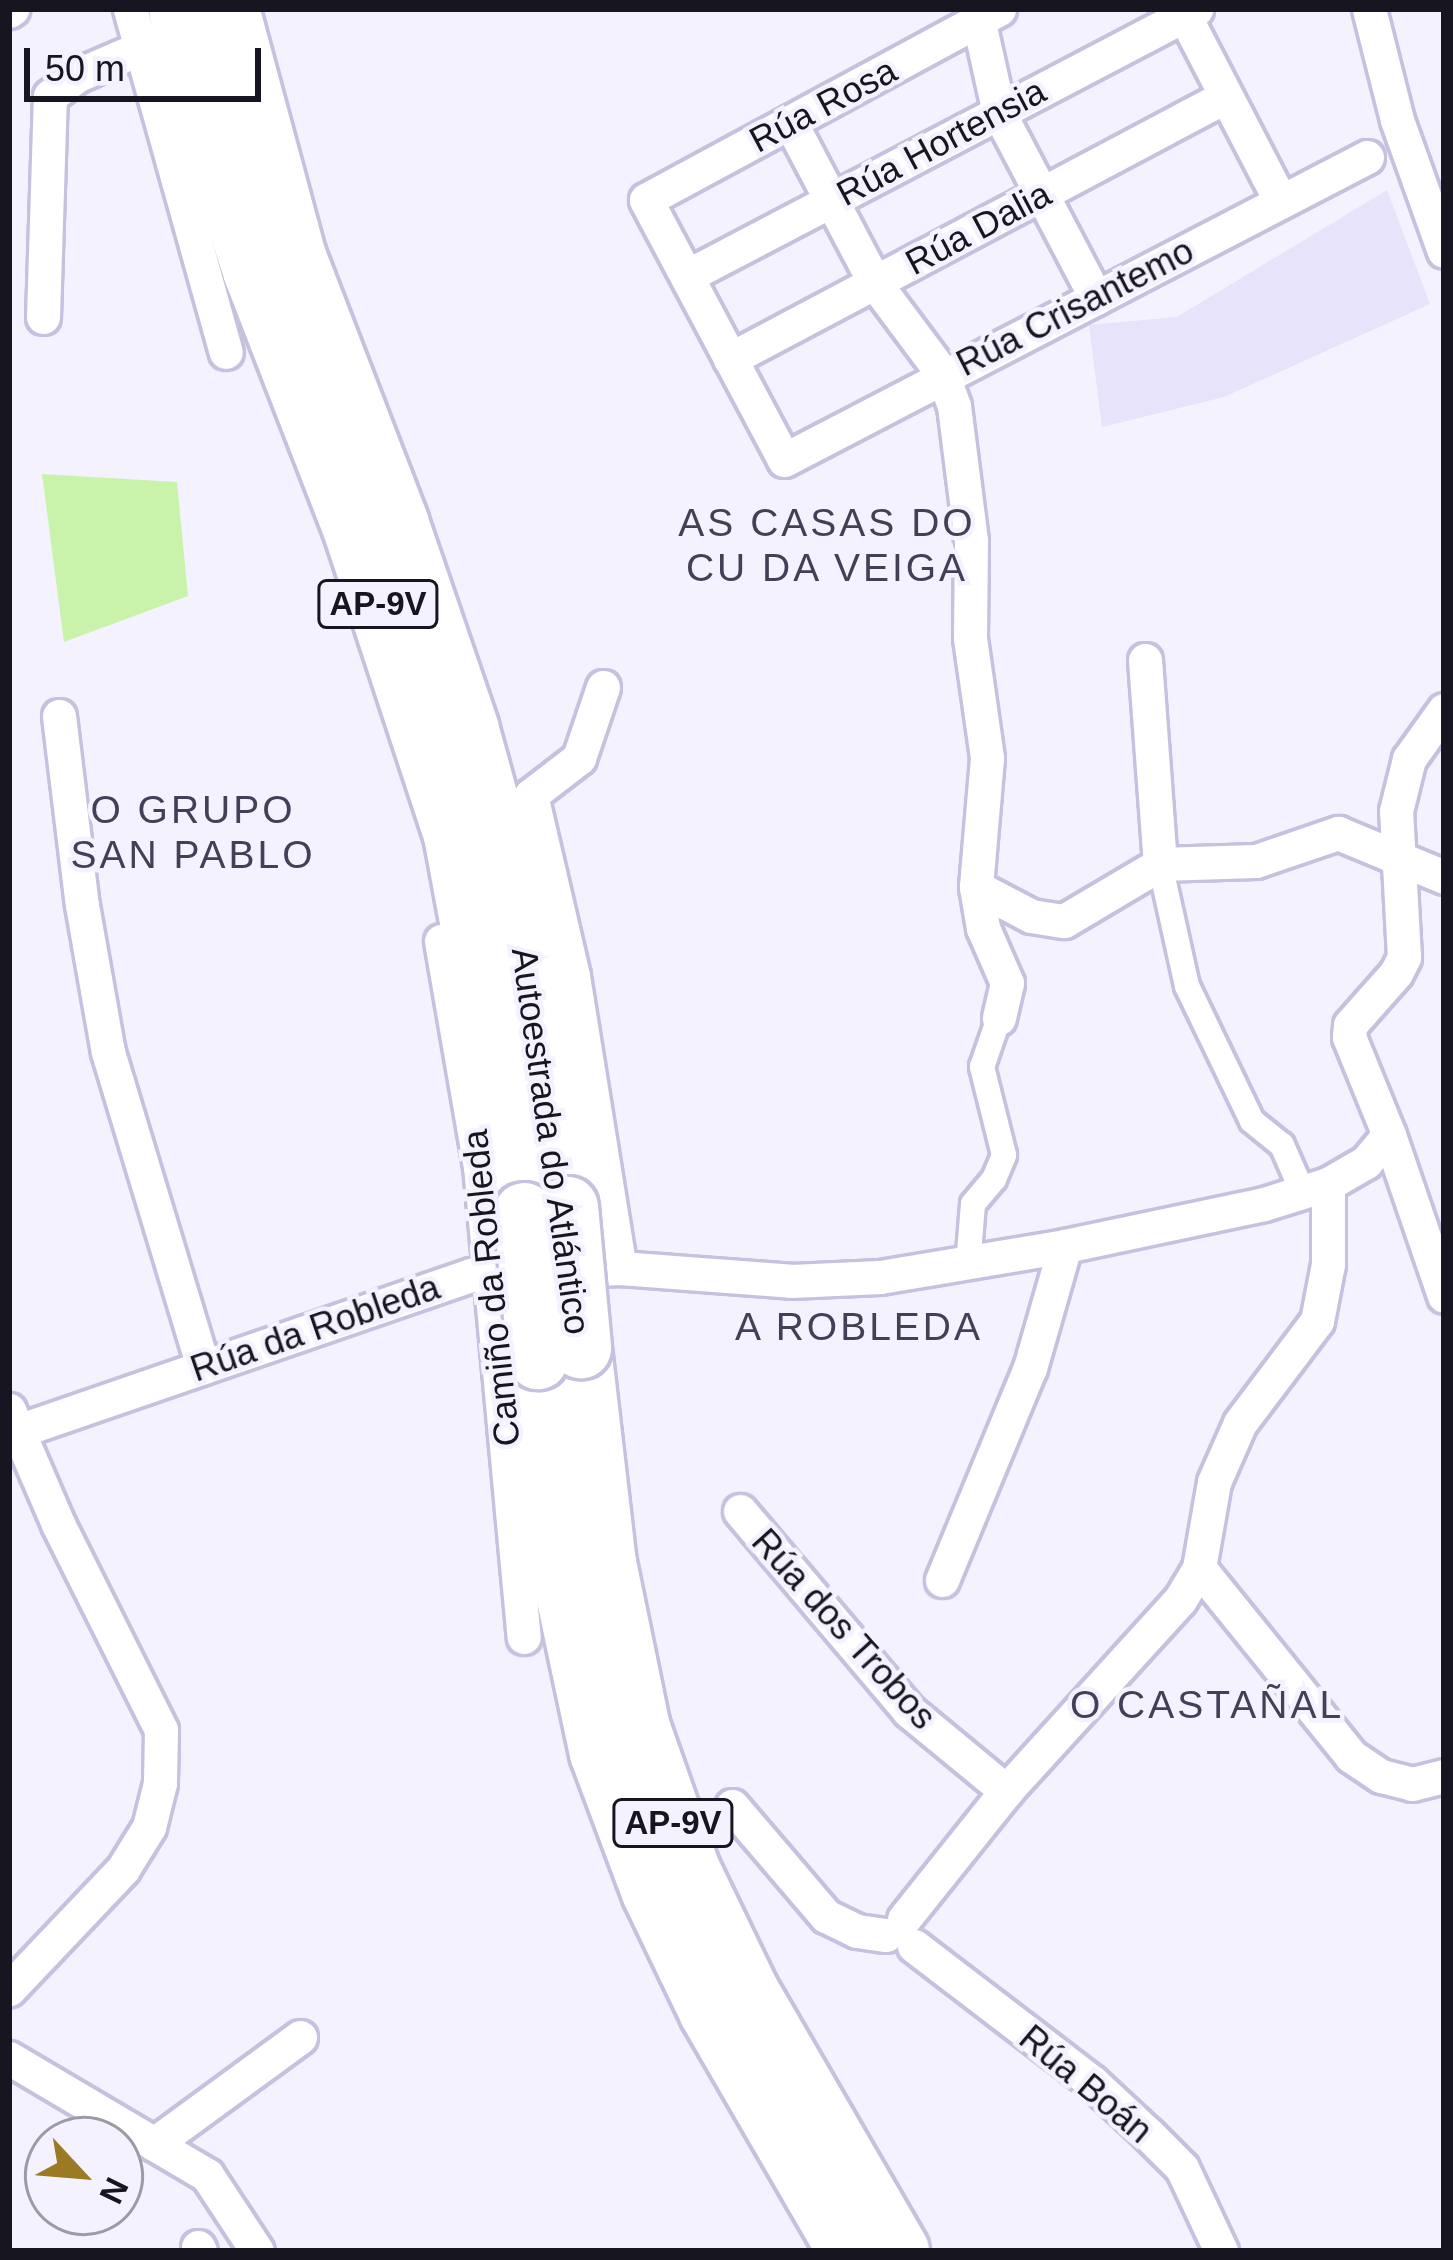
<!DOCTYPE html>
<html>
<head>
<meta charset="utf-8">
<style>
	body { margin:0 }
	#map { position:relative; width:1453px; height:2260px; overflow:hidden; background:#f3f2fe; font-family:Helvetica,sans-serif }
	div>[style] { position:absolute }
	.built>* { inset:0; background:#e6e3fa }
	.green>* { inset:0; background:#c9f3ab }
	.roads { filter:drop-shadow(3px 0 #c5c1de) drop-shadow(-3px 0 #c5c1de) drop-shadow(0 3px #c5c1de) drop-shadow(0 -3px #c5c1de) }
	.pedestrian>* { height:24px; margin:-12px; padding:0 12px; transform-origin:12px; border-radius:12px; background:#fff }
	.minor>* { height:33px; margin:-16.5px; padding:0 16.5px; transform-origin:16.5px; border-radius:16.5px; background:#fff }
	.motorway>* { height:60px; margin:-30px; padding:0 30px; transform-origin:30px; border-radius:30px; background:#fff }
	.bridges { filter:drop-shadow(3px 0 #c5c1de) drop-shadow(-3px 0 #c5c1de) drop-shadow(0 3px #c5c1de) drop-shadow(0 -3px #c5c1de) }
	.motorway-bridge>* { height:60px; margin:-30px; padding:0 30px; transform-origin:30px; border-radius:30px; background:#fff }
	span { translate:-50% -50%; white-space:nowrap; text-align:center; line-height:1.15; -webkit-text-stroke:9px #f3f2fe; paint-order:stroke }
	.shield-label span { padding:3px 9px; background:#f3f2fe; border:3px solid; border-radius:9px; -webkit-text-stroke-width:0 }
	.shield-label { font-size:33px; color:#17151f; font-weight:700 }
	.street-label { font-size:36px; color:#17151f }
	.neighbourhood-label { font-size:39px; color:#433f57; letter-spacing:3px }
	.frame { position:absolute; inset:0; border:12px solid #17151f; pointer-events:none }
	.north { position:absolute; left:24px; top:2116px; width:120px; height:120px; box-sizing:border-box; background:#f3f2fe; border:3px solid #9b9aa5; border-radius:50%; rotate:116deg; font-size:33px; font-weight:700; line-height:48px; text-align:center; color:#17151f }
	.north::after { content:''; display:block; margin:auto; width:42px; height:54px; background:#9c7924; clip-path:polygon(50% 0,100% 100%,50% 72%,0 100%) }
	.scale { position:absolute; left:24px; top:48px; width:237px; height:54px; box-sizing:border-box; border:6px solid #17151f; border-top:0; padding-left:15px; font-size:36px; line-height:42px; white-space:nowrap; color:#17151f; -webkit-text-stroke:9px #f3f2fe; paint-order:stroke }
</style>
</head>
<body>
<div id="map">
	<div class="built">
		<div style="clip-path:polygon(1387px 190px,1430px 304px,1224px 397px,1102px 427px,1089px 325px,1177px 317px)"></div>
	</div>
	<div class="green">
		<div style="clip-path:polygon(42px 474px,177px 482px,188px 596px,64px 642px)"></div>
	</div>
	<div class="roads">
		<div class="pedestrian">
			<div style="left:1160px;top:864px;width:125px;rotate:77.5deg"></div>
			<div style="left:1187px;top:986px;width:150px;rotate:64.3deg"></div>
			<div style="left:1252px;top:1121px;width:38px;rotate:39deg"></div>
			<div style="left:1282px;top:1145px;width:52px;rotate:66.4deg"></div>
			<div style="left:968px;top:1265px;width:61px;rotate:-85.3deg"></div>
			<div style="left:973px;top:1204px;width:33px;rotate:-50deg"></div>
			<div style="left:994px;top:1179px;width:26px;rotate:-67deg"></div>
			<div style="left:1004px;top:1155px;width:91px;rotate:-104deg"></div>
			<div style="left:982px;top:1067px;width:52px;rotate:-70.9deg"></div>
		</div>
		<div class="minor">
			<div style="left:130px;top:9px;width:356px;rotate:74.4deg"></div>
			<div style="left:976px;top:9px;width:107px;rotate:77.5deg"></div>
			<div style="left:999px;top:113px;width:209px;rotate:62.3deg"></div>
			<div style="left:999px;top:9px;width:401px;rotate:151.6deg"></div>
			<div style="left:646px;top:200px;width:294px;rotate:62deg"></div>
			<div style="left:784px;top:460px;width:657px;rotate:-27.46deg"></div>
			<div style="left:1181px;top:9px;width:217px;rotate:62.6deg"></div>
			<div style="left:1369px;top:9px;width:114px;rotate:75.8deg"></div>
			<div style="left:1397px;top:120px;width:139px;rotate:70.3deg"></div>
			<div style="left:9px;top:11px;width:4px;rotate:-34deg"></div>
			<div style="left:790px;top:122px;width:182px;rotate:62.2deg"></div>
			<div style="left:875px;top:283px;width:112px;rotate:53.3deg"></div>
			<div style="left:942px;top:373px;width:35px;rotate:70deg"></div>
			<div style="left:954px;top:406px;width:136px;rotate:82.8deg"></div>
			<div style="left:971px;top:541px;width:97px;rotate:90.6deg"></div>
			<div style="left:970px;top:638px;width:121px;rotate:81.9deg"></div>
			<div style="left:987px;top:758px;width:129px;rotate:94.9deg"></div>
			<div style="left:976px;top:887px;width:42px;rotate:80.3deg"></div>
			<div style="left:983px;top:928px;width:60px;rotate:66.4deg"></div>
			<div style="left:1007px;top:983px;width:36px;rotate:103deg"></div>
			<div style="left:687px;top:276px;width:575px;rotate:-27.68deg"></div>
			<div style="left:43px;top:317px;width:221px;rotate:-88.2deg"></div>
			<div style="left:50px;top:96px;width:35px;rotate:-37deg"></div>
			<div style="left:78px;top:75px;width:65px;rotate:-23.4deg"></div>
			<div style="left:730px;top:359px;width:561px;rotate:-27.93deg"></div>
			<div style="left:1145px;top:660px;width:205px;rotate:85.8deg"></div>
			<div style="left:603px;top:687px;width:75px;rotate:108.7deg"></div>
			<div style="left:579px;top:758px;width:61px;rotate:142.4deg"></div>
			<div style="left:531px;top:795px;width:186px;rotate:76.9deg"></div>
			<div style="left:573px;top:976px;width:296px;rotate:80.9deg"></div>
			<div style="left:59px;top:716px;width:190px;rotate:83.1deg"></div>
			<div style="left:82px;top:905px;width:149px;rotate:80deg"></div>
			<div style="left:108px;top:1052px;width:329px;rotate:73.2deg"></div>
			<div style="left:976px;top:887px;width:62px;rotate:27.8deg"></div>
			<div style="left:1031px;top:916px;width:33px;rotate:9deg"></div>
			<div style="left:1064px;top:921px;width:112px;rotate:-30.7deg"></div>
			<div style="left:1160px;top:864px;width:96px;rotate:-1.8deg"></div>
			<div style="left:1256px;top:861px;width:87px;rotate:-18.9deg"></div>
			<div style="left:1338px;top:833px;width:115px;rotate:22.5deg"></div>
			<div style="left:441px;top:941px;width:228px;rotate:80.2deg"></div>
			<div style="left:480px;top:1166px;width:473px;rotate:84.7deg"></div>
			<div style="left:1389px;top:1135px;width:170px;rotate:71.1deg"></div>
			<div style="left:9px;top:1410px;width:124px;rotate:66.7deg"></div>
			<div style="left:58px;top:1524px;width:230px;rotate:63.4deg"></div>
			<div style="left:161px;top:1730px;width:53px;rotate:91.1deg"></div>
			<div style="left:160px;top:1783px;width:45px;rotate:104deg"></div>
			<div style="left:149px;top:1827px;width:49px;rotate:121.8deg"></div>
			<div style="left:123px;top:1869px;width:166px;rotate:133.5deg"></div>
			<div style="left:18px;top:1431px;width:479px;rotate:-19deg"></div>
			<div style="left:471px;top:1275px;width:149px;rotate:-2.7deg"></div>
			<div style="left:620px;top:1268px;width:171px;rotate:4.3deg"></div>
			<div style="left:791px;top:1281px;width:89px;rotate:-2.6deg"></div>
			<div style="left:880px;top:1277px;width:188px;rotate:-9.5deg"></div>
			<div style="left:1065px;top:1246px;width:203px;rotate:-11.9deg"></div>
			<div style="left:1264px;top:1204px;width:67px;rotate:-17.4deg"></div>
			<div style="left:1328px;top:1184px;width:44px;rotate:-30.1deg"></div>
			<div style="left:1366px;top:1162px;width:35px;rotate:-50deg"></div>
			<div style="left:1389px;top:1135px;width:106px;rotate:-112.2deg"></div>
			<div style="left:1349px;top:1037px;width:12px;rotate:-85deg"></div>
			<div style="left:1350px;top:1025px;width:69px;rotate:-48.5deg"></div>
			<div style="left:1396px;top:973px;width:18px;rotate:-63deg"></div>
			<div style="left:1404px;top:957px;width:146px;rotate:-93.1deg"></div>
			<div style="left:1396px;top:811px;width:54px;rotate:-76deg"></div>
			<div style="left:1409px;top:759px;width:60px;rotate:-54.5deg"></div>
			<div style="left:740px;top:1511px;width:262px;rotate:49.8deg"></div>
			<div style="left:909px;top:1711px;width:126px;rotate:39.5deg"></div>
			<div style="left:1199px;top:1568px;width:242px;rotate:51deg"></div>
			<div style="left:1351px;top:1756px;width:36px;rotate:34deg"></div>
			<div style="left:1381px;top:1776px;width:32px;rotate:14deg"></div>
			<div style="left:1412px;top:1784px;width:33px;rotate:-14deg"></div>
			<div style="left:942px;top:1580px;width:230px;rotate:-67.5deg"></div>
			<div style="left:1030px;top:1368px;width:127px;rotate:-74deg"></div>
			<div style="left:732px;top:1806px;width:145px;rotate:49.5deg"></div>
			<div style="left:826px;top:1916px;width:34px;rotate:26deg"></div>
			<div style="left:857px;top:1931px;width:29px;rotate:8deg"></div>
			<div style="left:904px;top:1919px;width:164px;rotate:-51.4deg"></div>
			<div style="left:1006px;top:1791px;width:258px;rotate:-47.7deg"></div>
			<div style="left:1180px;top:1600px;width:37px;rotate:-59deg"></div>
			<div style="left:1199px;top:1568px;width:87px;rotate:-80.1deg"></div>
			<div style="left:1214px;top:1482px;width:64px;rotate:-66.2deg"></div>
			<div style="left:1240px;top:1423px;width:128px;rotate:-53deg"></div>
			<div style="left:1317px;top:1321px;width:58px;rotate:-79.1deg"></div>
			<div style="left:1328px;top:1264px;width:80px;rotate:-90deg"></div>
			<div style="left:914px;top:1946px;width:224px;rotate:37.4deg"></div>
			<div style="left:1092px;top:2082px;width:76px;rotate:42.9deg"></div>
			<div style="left:1148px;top:2134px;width:48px;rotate:45deg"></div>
			<div style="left:1182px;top:2168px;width:92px;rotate:64.8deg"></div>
			<div style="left:9px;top:2058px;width:230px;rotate:30.6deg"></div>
			<div style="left:207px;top:2175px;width:91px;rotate:56.7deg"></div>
			<div style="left:154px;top:2144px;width:181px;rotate:-36.2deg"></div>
			<div style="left:198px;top:2247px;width:4px;rotate:63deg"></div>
		</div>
		<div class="motorway">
			<div style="left:179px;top:9px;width:94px;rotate:78.3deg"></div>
			<div style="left:198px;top:101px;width:181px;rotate:72deg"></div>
			<div style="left:254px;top:273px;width:277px;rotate:68.8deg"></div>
			<div style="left:354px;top:531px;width:320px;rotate:71.8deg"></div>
			<div style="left:454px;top:835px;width:384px;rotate:79.5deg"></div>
			<div style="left:229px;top:9px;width:257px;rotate:74.9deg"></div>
			<div style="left:296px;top:257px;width:284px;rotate:68.9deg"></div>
			<div style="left:398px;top:522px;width:217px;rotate:71.1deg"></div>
			<div style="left:468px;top:727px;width:159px;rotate:74.6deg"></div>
			<div style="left:510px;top:880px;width:159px;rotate:78.1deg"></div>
			<div style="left:543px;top:1036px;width:173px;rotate:81.7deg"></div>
			<div style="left:581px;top:1348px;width:216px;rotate:83.4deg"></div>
			<div style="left:606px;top:1563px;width:168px;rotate:78.4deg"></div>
			<div style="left:640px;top:1728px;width:151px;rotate:70.6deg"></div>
			<div style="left:690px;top:1870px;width:136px;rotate:64.2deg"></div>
			<div style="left:749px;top:1992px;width:299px;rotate:59.9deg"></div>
			<div style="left:538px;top:1359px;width:212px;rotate:83.8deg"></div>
			<div style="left:561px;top:1570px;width:187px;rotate:78deg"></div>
			<div style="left:600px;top:1753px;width:148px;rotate:69.5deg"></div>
			<div style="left:652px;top:1892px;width:134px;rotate:64.4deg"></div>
			<div style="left:710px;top:2013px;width:275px;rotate:59.9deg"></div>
		</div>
	</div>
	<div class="bridges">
		<div class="motorway-bridge">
			<div style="left:568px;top:1207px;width:142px;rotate:84.7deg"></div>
			<div style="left:524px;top:1213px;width:147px;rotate:84.5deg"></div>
		</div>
	</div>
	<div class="shield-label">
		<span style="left:378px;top:604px">AP-9V</span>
		<span style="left:673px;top:1823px">AP-9V</span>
	</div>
	<div class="street-label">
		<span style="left:823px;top:105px;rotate:-28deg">Rúa Rosa</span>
		<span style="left:941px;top:142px;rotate:-28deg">Rúa Hortensia</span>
		<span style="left:978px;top:228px;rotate:-28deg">Rúa Dalia</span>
		<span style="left:1075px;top:307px;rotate:-27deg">Rúa Crisantemo</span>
		<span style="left:551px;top:1141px;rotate:82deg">Autoestrada do Atlántico</span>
		<span style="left:491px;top:1288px;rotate:-96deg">Camiño da Robleda</span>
		<span style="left:315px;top:1328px;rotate:-19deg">Rúa da Robleda</span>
		<span style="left:844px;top:1629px;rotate:48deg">Rúa dos Trobos</span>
		<span style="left:1086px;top:2084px;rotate:40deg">Rúa Boán</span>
	</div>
	<div class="neighbourhood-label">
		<span style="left:827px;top:546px">AS CASAS DO<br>CU DA VEIGA</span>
		<span style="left:193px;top:833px">O GRUPO<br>SAN PABLO</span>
		<span style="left:859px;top:1327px">A ROBLEDA</span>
		<span style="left:1207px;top:1705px">O CASTAÑAL</span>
	</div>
	<div class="frame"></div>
	<div class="north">N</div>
	<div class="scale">50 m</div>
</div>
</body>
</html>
